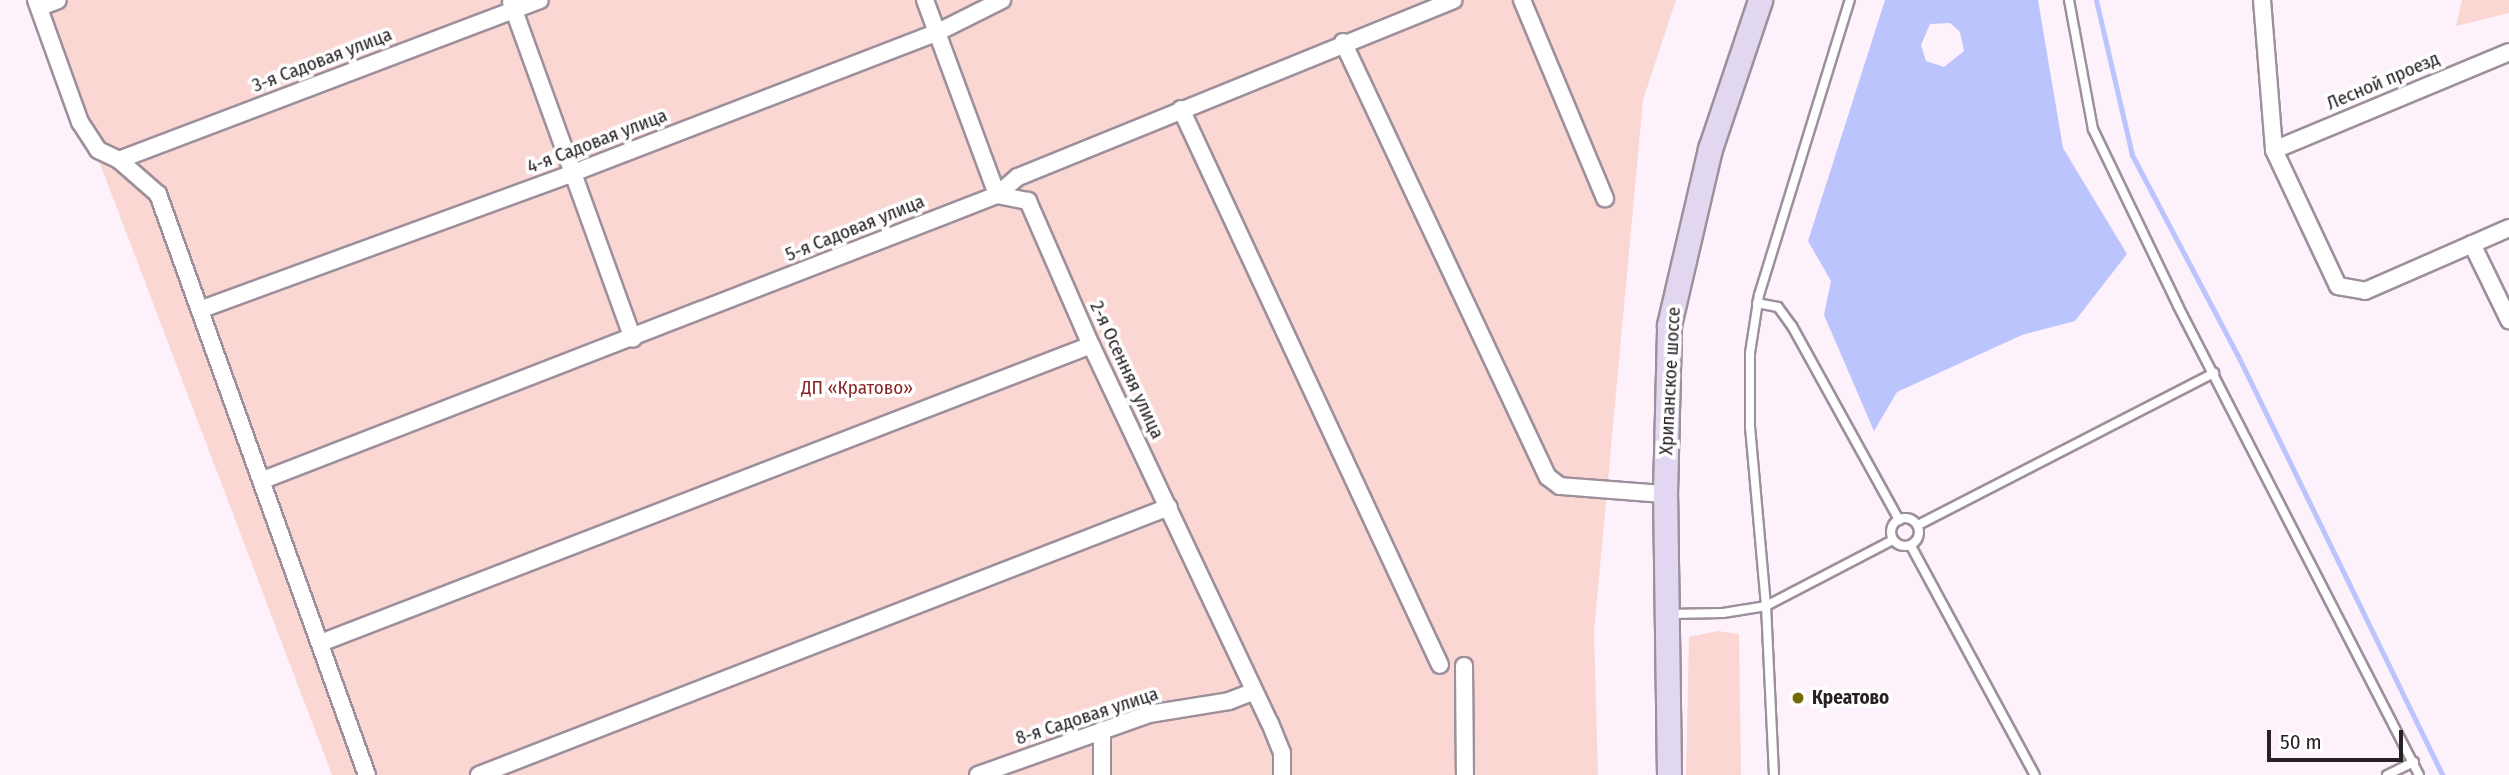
<!DOCTYPE html>
<html>
<head>
<meta charset="utf-8">
<style>
	body { margin:0 }
	#map { position:relative; width:2509px; height:775px; overflow:hidden; background:#fdf1fb; font-family:"Fira Sans Condensed",sans-serif }
	div>[style] { position:absolute }
	.green>* { inset:0; background:#fbd7d3 }
	.water>* { inset:0; background:#bbc4fc }
	.stream>* { height:5px; margin:-2.5px; padding:0 2.5px; transform-origin:2.5px; border-radius:2.5px; background:#bbc4fc }
	.roads { filter:drop-shadow(2px 0 #9d8f9b) drop-shadow(-2px 0 #9d8f9b) drop-shadow(0 2px #9d8f9b) drop-shadow(0 -2px #9d8f9b) }
	.service>* { height:8px; margin:-4px; padding:0 4px; transform-origin:4px; border-radius:4px; background:#fff }
	.service>.ring { margin:-4px; padding:0; box-sizing:content-box; background:none; border:8px solid #fff; border-radius:50% }
	.minor>* { height:16px; margin:-8px; padding:0 8px; transform-origin:8px; border-radius:8px; background:#fff }
	.secondary>* { height:23px; margin:-11.5px; padding:0 11.5px; transform-origin:11.5px; border-radius:11.5px; background:#e2d7f0 }
	.dots>* { width:19px; height:19px; translate:-50% -50%; box-sizing:border-box; border:4px solid #fff; border-radius:50% }
	span { translate:-50% -50%; white-space:nowrap; text-align:center; line-height:1.15; -webkit-text-stroke:7px #fff; paint-order:stroke }
	.street-label { font-size:19px; color:#272126 }
	.park-label { font-size:19px; color:#862728 }
	.poi-label { font-size:19px; color:#272126; font-weight:700 }
	.left { translate:0 -50%; text-align:left }
	.scale { position:absolute; left:2267px; top:730px; width:136px; height:32px; box-sizing:border-box; border:4px solid #272126; border-top:0; padding-left:9px; font-size:21px; line-height:24px; white-space:nowrap; color:#272126; -webkit-text-stroke:5px #fff; paint-order:stroke }
</style>
</head>
<body>
<div id="map">
	<div class="green">
		<div style="clip-path:polygon(38px 0,1676px 0,1643px 100px,1594px 632px,1598px 775px,332px 775px)"></div>
		<div style="clip-path:polygon(2462px 0,2509px 0,2509px 13px,2456px 26px)"></div>
		<div style="clip-path:polygon(1718px 631px,1739px 634px,1741px 775px,1686px 775px,1689px 637px)"></div>
	</div>
	<div class="water">
		<div style="clip-path:polygon(evenodd,1885px 0,2038px 0,2063px 148px,2127px 254px,2075px 321px,2022px 335px,1897px 392px,1874px 431px,1824px 315px,1831px 281px,1808px 241px,1885px 0,1950px 23px,1960px 32px,1964px 51px,1944px 67px,1926px 61px,1921px 45px,1930px 24px,1950px 23px)"></div>
	</div>
	<div class="stream">
		<div style="left:2096px;top:0;width:159px;rotate:76.9deg"></div>
		<div style="left:2132px;top:155px;width:227px;rotate:62.2deg"></div>
		<div style="left:2238px;top:356px;width:466px;rotate:64deg"></div>
	</div>
	<div class="roads">
		<div class="service">
			<div style="left:2069px;top:0;width:131px;rotate:79.5deg"></div>
			<div style="left:2093px;top:129px;width:196px;rotate:64.3deg"></div>
			<div style="left:2178px;top:306px;width:527px;rotate:62.8deg"></div>
			<div style="left:1757px;top:303px;width:21px;rotate:11deg"></div>
			<div style="left:1778px;top:307px;width:24px;rotate:54deg"></div>
			<div style="left:1792px;top:326px;width:222px;rotate:61.1deg"></div>
			<div class="ring" style="left:1891px;top:518px;width:20px;height:20px"></div>
			<div style="left:1918px;top:525px;width:333px;rotate:-27.2deg"></div>
			<div style="left:1911px;top:546px;width:260px;rotate:61.6deg"></div>
			<div style="left:1669px;top:614px;width:54px;rotate:-1.1deg"></div>
			<div style="left:1723px;top:613px;width:44px;rotate:-9.2deg"></div>
			<div style="left:1766px;top:606px;width:143px;rotate:-27.5deg"></div>
			<div style="left:1774px;top:775px;width:169px;rotate:-92.7deg"></div>
			<div style="left:1766px;top:606px;width:180px;rotate:-95.1deg"></div>
			<div style="left:1750px;top:427px;width:74px;rotate:-90deg"></div>
			<div style="left:1750px;top:353px;width:59px;rotate:-81.2deg"></div>
			<div style="left:1759px;top:295px;width:309px;rotate:-72.9deg"></div>
			<div style="left:2387px;top:775px;width:30px;rotate:-26deg"></div>
		</div>
		<div class="minor">
			<div style="left:36px;top:0;width:130px;rotate:70.2deg"></div>
			<div style="left:80px;top:122px;width:33px;rotate:57deg"></div>
			<div style="left:98px;top:150px;width:23px;rotate:25deg"></div>
			<div style="left:119px;top:160px;width:52px;rotate:41.1deg"></div>
			<div style="left:158px;top:194px;width:617px;rotate:70.22deg"></div>
			<div style="left:925px;top:0;width:208px;rotate:69.7deg"></div>
			<div style="left:997px;top:195px;width:32px;rotate:11deg"></div>
			<div style="left:1028px;top:201px;width:157px;rotate:66.4deg"></div>
			<div style="left:1091px;top:345px;width:418px;rotate:64.7deg"></div>
			<div style="left:1270px;top:723px;width:32px;rotate:68deg"></div>
			<div style="left:1282px;top:753px;width:22px;rotate:90deg"></div>
			<div style="left:1522px;top:0;width:215px;rotate:67.3deg"></div>
			<div style="left:2262px;top:0;width:150px;rotate:85.4deg"></div>
			<div style="left:2274px;top:150px;width:150px;rotate:64.8deg"></div>
			<div style="left:2338px;top:286px;width:27px;rotate:10deg"></div>
			<div style="left:2365px;top:291px;width:157px;rotate:-23.6deg"></div>
			<div style="left:511px;top:2px;width:358px;rotate:70.1deg"></div>
			<div style="left:40px;top:7px;width:19px;rotate:-21deg"></div>
			<div style="left:1343px;top:42px;width:481px;rotate:64.8deg"></div>
			<div style="left:1548px;top:477px;width:15px;rotate:37deg"></div>
			<div style="left:1560px;top:486px;width:105px;rotate:4.4deg"></div>
			<div style="left:1181px;top:109px;width:613px;rotate:65.02deg"></div>
			<div style="left:2274px;top:150px;width:255px;rotate:-22.6deg"></div>
			<div style="left:119px;top:160px;width:450px;rotate:-20.8deg"></div>
			<div style="left:2472px;top:244px;width:85px;rotate:64deg"></div>
			<div style="left:202px;top:309px;width:395px;rotate:-20.1deg"></div>
			<div style="left:573px;top:173px;width:389px;rotate:-21.1deg"></div>
			<div style="left:936px;top:33px;width:74px;rotate:-26.6deg"></div>
			<div style="left:263px;top:480px;width:787px;rotate:-21.22deg"></div>
			<div style="left:997px;top:195px;width:28px;rotate:-41deg"></div>
			<div style="left:1018px;top:177px;width:470px;rotate:-22.1deg"></div>
			<div style="left:323px;top:642px;width:823px;rotate:-21.14deg"></div>
			<div style="left:1464px;top:666px;width:109px;rotate:89.5deg"></div>
			<div style="left:479px;top:775px;width:740px;rotate:-21.23deg"></div>
			<div style="left:978px;top:775px;width:182px;rotate:-19.6deg"></div>
			<div style="left:1149px;top:714px;width:81px;rotate:-9.2deg"></div>
			<div style="left:1229px;top:701px;width:25px;rotate:-21deg"></div>
			<div style="left:1102px;top:775px;width:45px;rotate:-90deg"></div>
		</div>
		<div class="secondary">
			<div style="left:1669px;top:775px;width:281px;rotate:-90.8deg"></div>
			<div style="left:1665px;top:494px;width:169px;rotate:-88.6deg"></div>
			<div style="left:1669px;top:325px;width:181px;rotate:-76.9deg"></div>
			<div style="left:1710px;top:149px;width:157px;rotate:-71.4deg"></div>
		</div>
	</div>
	<div class="dots">
		<div style="left:1798px;top:698px;background:#726a03"></div>
	</div>
	<div class="street-label">
		<span style="left:322px;top:60px;rotate:-21deg">3-я Садовая улица</span>
		<span style="left:2383px;top:81px;rotate:-23deg">Лесной проезд</span>
		<span style="left:597px;top:141px;rotate:-21deg">4-я Садовая улица</span>
		<span style="left:855px;top:228px;rotate:-22deg">5-я Садовая улица</span>
		<span style="left:1127px;top:370px;rotate:65deg">2-я Осенняя улица</span>
		<span style="left:1670px;top:381px;rotate:-87deg">Хрипанское шоссе</span>
		<span style="left:1087px;top:716px;rotate:-18deg">8-я Садовая улица</span>
	</div>
	<div class="park-label">
		<span style="left:857px;top:388px">ДП «Кратово»</span>
	</div>
	<div class="poi-label">
		<span class="left" style="left:1812px;top:698px">Креатово</span>
	</div>
	<div class="scale">50 m</div>
</div>
</body>
</html>
